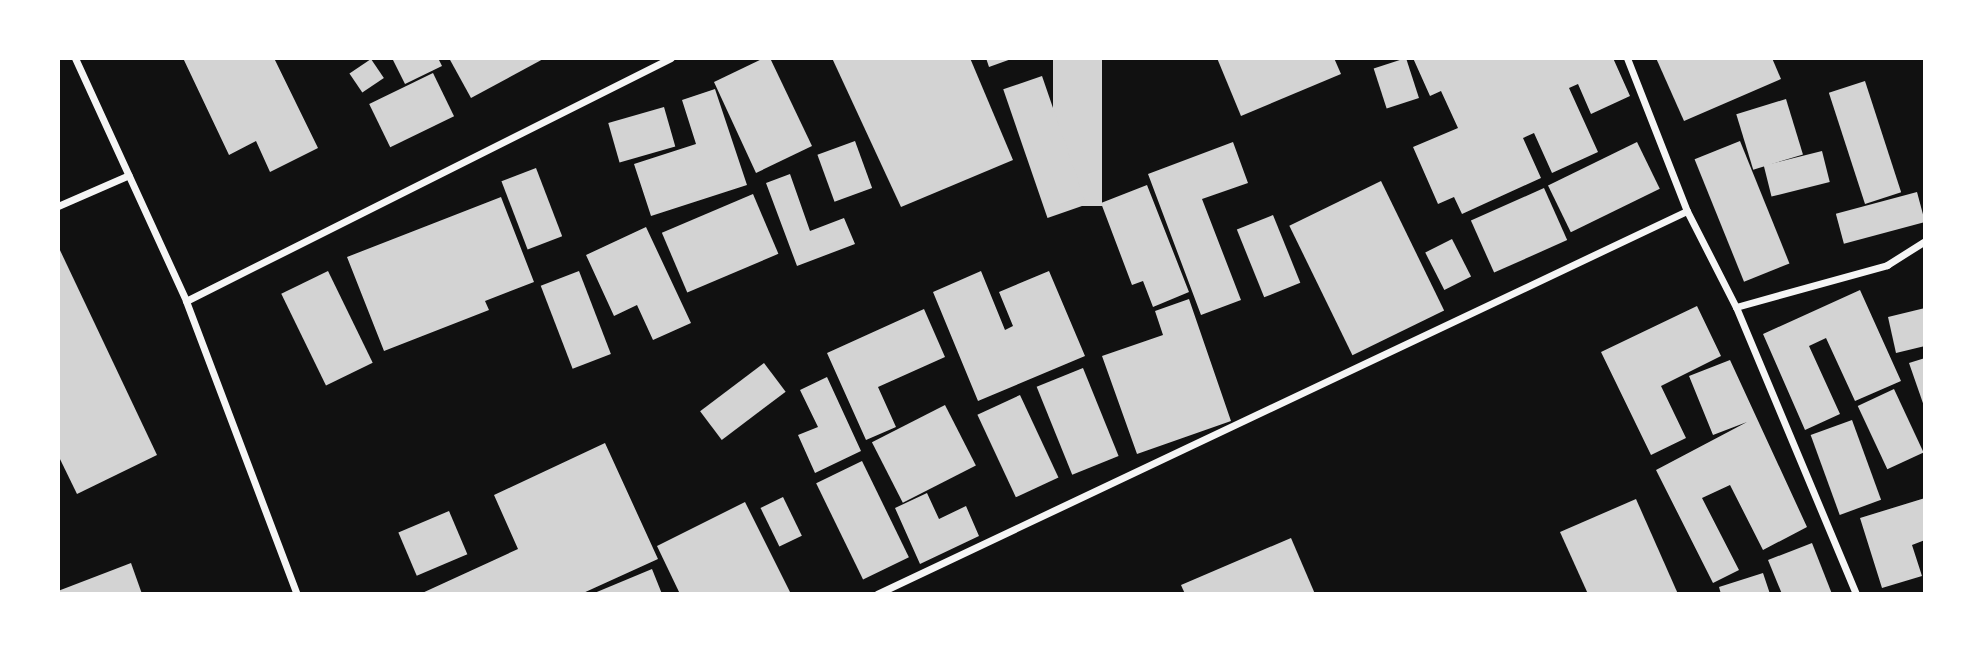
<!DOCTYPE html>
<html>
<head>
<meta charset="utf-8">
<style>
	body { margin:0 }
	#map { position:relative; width:1983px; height:652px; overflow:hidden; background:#111; font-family:"Space Grotesk",sans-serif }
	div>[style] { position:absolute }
	.building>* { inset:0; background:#d3d3d3; transform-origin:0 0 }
	.minor>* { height:7px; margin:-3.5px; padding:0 3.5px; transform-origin:3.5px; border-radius:3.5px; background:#f5f5f5 }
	span { translate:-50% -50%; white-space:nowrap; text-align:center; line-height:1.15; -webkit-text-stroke:5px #fff; paint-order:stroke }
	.frame { position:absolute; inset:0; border:60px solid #fff; pointer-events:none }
</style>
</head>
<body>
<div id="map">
	<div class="building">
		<div style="clip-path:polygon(183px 58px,274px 58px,318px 148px,270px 172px,256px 141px,229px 155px)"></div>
		<div style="clip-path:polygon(392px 58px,438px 58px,442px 66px,405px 84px)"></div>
		<div style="clip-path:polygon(449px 58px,545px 58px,471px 98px)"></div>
		<div style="clip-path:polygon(764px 58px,770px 58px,812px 146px,756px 173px,714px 82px)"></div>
		<div style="clip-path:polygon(832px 58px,970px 58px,1013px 160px,901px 207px)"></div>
		<div style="clip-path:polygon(986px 58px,1014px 58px,989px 67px)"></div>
		<div style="left:1053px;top:58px;width:49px;height:148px"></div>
		<div style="clip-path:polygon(1217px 58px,1334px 58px,1341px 74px,1241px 116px)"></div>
		<div style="left:1406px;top:58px;width:42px;height:34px;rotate:72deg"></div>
		<div style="clip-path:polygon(1413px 58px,1613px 58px,1630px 96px,1591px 114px,1578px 84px,1569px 88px,1598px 152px,1552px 173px,1534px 133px,1523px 138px,1541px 178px,1462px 214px,1454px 197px,1438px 204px,1413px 147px,1458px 128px,1441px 91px,1430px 96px)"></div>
		<div style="clip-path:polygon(1656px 58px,1772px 58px,1781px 79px,1684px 121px)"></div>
		<div style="left:371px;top:59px;width:23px;height:26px;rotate:56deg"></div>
		<div style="left:433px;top:73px;width:48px;height:71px;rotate:64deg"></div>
		<div style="left:1042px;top:76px;width:136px;height:41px;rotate:71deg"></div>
		<div style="left:1865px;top:81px;width:117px;height:38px;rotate:72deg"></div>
		<div style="clip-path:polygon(715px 89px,747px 185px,651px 216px,634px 164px,696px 144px,682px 100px)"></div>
		<div style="left:1786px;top:99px;width:58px;height:52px;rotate:73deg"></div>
		<div style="left:664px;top:107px;width:41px;height:58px;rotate:74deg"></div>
		<div style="left:855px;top:141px;width:50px;height:40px;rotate:70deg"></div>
		<div style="left:1740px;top:141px;width:132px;height:49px;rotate:68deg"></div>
		<div style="clip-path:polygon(1233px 142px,1248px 183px,1202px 199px,1241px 300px,1201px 315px,1148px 174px)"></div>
		<div style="left:1637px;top:142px;width:52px;height:99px;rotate:64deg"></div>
		<div style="left:1822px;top:151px;width:32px;height:60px;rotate:76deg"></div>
		<div style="left:536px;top:168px;width:73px;height:37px;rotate:69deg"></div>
		<div style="clip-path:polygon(790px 174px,810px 231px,844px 218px,855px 244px,797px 266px,766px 183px)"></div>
		<div style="left:1381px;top:181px;width:144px;height:102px;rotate:64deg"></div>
		<div style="clip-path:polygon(1147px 185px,1189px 292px,1153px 307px,1143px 281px,1132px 285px,1101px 203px)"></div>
		<div style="left:1544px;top:188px;width:57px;height:80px;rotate:66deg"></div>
		<div style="left:1917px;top:192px;width:31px;height:84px;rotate:75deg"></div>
		<div style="left:753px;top:194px;width:65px;height:99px;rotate:67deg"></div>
		<div style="clip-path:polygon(501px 197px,534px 282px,485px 301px,489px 310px,384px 351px,347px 257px)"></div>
		<div style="left:1273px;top:215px;width:73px;height:39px;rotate:68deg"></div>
		<div style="clip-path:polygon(646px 227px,691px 323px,653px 340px,637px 305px,614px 316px,586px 255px)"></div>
		<div style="left:1452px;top:239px;width:42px;height:30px;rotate:63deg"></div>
		<div style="clip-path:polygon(58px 246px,157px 455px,77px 494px,58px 455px)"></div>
		<div style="left:328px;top:271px;width:102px;height:52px;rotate:64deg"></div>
		<div style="left:579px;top:271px;width:89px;height:41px;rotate:69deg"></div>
		<div style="clip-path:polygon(981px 271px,1005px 330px,1013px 326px,999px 292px,1049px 271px,1085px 356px,978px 401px,933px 292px)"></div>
		<div style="clip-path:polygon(1860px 290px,1901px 381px,1855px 401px,1826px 338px,1809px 346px,1840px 414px,1805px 430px,1763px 334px)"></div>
		<div style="clip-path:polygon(1189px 299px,1231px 421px,1137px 454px,1102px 356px,1163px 335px,1155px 311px)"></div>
		<div style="clip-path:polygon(1697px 306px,1721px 356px,1661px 386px,1686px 438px,1651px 455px,1601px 352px)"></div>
		<div style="clip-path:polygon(1925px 308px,1925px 346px,1896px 353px,1888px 317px)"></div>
		<div style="clip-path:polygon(924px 309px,945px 357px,878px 387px,896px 427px,866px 440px,827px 353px)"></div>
		<div style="clip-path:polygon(1925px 358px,1925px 409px,1909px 363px)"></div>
		<div style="clip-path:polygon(1730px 360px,1807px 527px,1763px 550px,1730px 485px,1702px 498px,1739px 570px,1713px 583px,1656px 470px,1747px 422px,1713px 435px,1689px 376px)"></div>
		<div style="left:764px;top:363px;width:36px;height:80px;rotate:53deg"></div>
		<div style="left:1083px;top:368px;width:95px;height:50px;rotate:68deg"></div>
		<div style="clip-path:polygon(827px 377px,861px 451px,815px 473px,798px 435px,818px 427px,800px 390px)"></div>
		<div style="left:1894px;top:389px;width:70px;height:40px;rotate:65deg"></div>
		<div style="left:1020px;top:395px;width:91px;height:47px;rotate:65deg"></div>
		<div style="left:945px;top:405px;width:68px;height:82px;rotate:63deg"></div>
		<div style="left:1852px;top:420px;width:85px;height:44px;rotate:70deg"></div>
		<div style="clip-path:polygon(605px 443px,658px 559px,581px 594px,420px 594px,518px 549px,494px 495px)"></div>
		<div style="left:862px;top:461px;width:107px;height:51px;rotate:64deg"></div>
		<div style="clip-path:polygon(927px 493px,939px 519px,966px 506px,979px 536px,920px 564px,895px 508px)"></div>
		<div style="left:783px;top:497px;width:43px;height:25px;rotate:64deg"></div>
		<div style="clip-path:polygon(1925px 498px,1925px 540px,1912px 545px,1922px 576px,1882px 588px,1860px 518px)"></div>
		<div style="clip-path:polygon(1636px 499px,1678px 594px,1588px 594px,1560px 532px)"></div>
		<div style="clip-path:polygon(745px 502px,791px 594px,680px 594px,657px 546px)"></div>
		<div style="left:449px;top:511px;width:47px;height:55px;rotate:67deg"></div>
		<div style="clip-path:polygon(1291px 538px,1315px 594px,1185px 594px,1181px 585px)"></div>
		<div style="clip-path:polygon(1812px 543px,1832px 594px,1782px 594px,1768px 560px)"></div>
		<div style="clip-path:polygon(131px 563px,142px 594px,58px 594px,58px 591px)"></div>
		<div style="clip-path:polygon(652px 569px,662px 594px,592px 594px)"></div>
		<div style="clip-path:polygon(1763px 573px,1770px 594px,1721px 594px,1719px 587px)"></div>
	</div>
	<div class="minor">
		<div style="left:75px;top:58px;width:267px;rotate:65.4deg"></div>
		<div style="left:186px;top:301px;width:313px;rotate:69.3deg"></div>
		<div style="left:1627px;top:58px;width:164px;rotate:68.6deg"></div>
		<div style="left:1687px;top:211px;width:108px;rotate:63deg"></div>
		<div style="left:1736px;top:307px;width:311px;rotate:67.3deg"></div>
		<div style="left:58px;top:206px;width:77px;rotate:-23.6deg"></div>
		<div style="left:186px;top:301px;width:542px;rotate:-26.61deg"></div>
		<div style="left:1736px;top:307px;width:157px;rotate:-15.5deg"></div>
		<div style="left:1887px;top:265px;width:45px;rotate:-32.3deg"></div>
		<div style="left:877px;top:594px;width:896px;rotate:-25.31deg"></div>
	</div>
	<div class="frame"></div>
</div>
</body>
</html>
